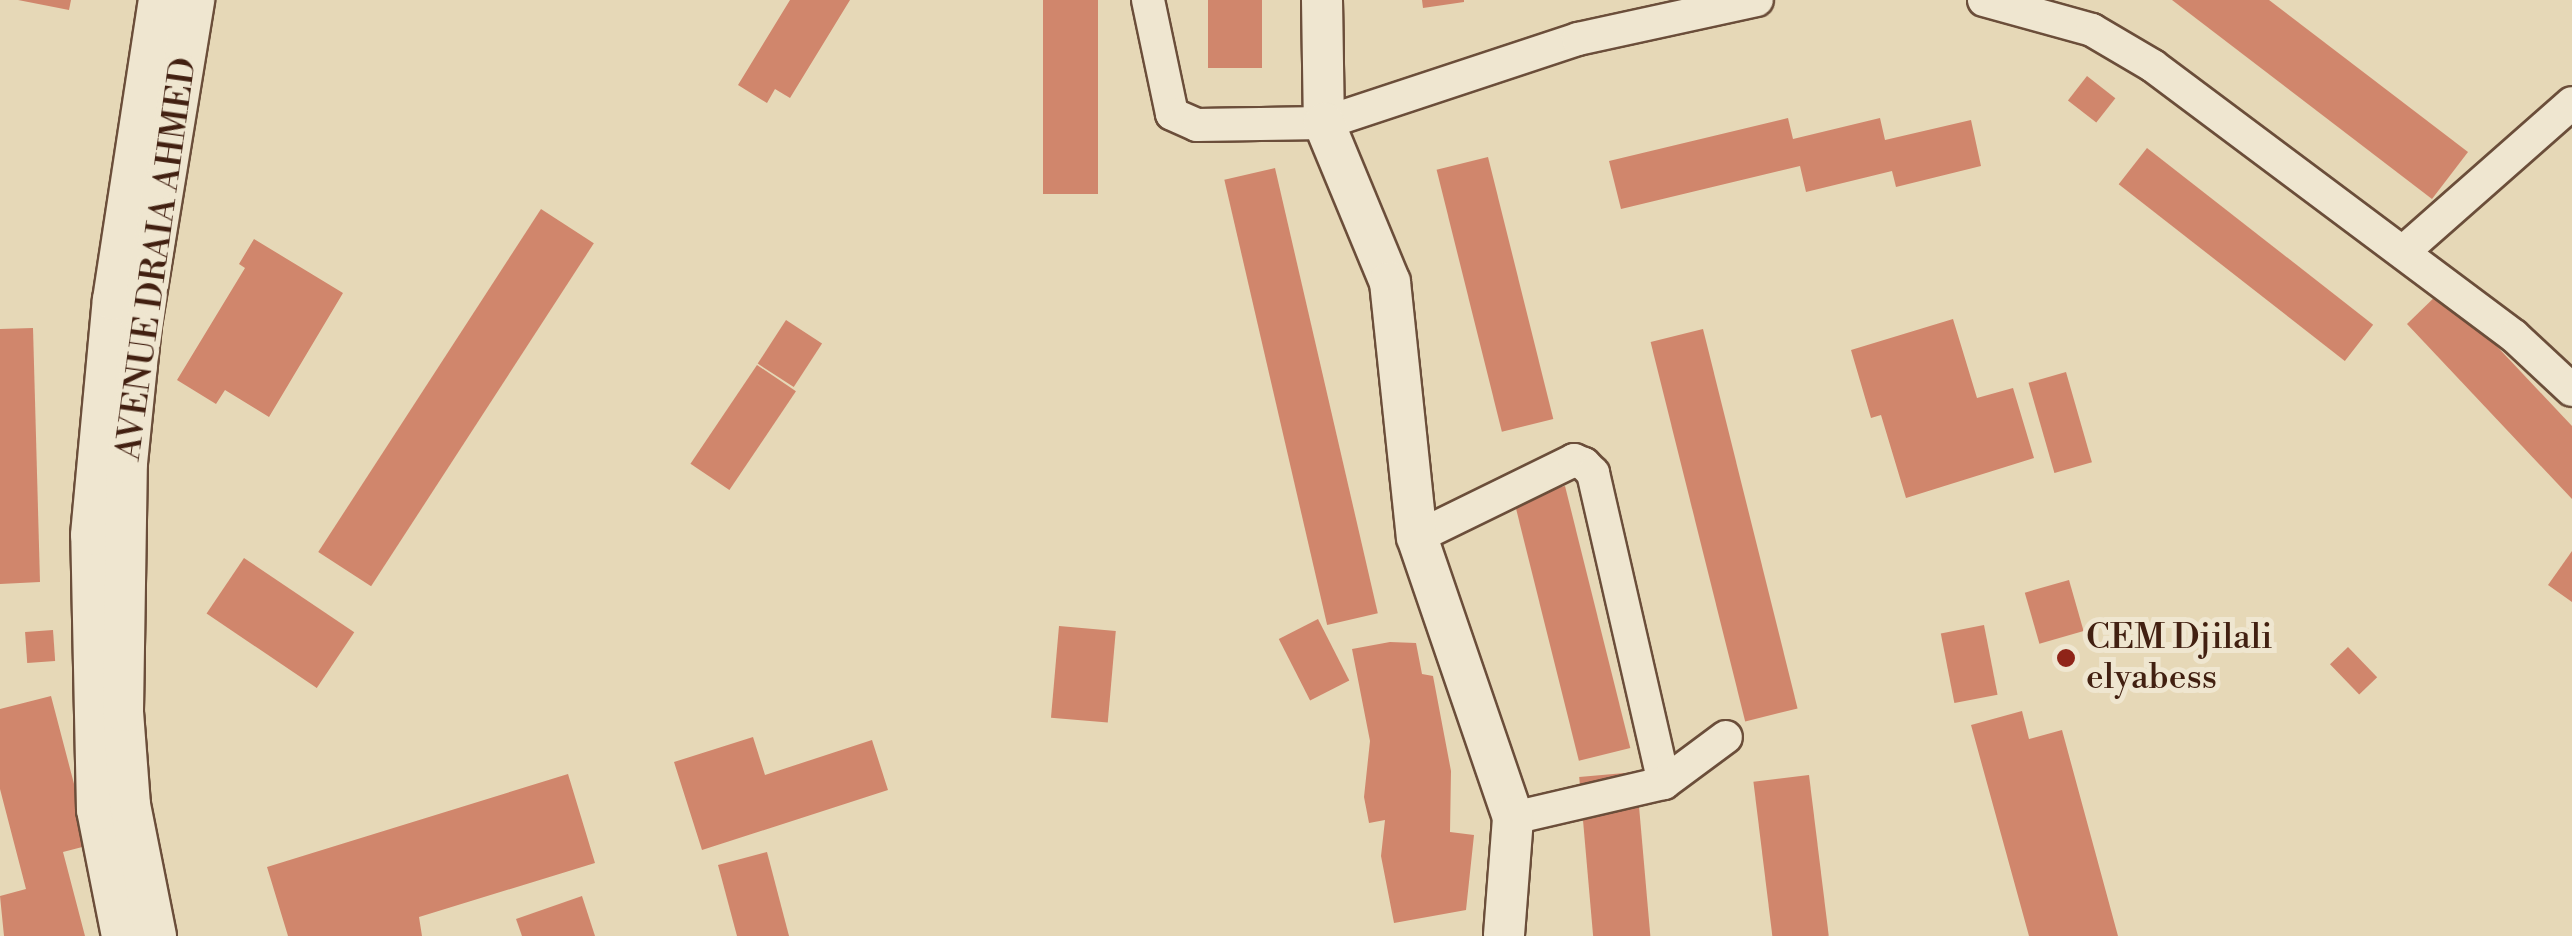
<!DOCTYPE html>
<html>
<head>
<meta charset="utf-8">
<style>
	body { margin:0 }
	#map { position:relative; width:2572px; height:936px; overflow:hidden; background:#e6d8b7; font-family:"Libre Bodoni",serif }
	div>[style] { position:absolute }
	.building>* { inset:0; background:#d0866c; transform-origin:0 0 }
	.roads { filter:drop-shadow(2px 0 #6b4e3a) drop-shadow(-2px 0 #6b4e3a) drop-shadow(0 2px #6b4e3a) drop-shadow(0 -2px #6b4e3a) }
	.minor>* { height:32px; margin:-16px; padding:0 16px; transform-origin:16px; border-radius:16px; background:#efe6d0 }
	.tertiary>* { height:40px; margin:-20px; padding:0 20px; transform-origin:20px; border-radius:20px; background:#efe6d0 }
	.dots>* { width:28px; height:28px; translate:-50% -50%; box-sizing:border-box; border:5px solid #efe6d0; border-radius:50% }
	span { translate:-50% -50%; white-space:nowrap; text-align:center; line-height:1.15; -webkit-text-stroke:10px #efe6d0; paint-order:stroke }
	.street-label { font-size:35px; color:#422011 }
	.poi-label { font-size:35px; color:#422011 }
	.left { translate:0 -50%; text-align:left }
</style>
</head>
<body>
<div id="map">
	<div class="building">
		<div style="clip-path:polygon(18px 0,71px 0,69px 10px)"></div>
		<div style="clip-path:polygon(790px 0,850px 0,790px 98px,775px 89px,767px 103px,738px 85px)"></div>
		<div style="left:1043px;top:0;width:55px;height:194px"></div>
		<div style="left:1208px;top:0;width:54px;height:68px"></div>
		<div style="clip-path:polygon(1422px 0,1464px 0,1464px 2px,1423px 8px)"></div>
		<div style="clip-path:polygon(2172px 0,2269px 0,2468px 152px,2432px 199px)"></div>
		<div style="left:2087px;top:76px;width:36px;height:31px;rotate:38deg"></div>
		<div style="clip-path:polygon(1788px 118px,1793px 139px,1880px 118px,1885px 140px,1971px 120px,1981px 166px,1896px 187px,1892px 171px,1806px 192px,1800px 166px,1621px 209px,1609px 161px)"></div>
		<div style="left:2147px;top:148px;width:287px;height:46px;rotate:38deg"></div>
		<div style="left:1488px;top:157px;width:270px;height:53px;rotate:76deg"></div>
		<div style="left:1275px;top:168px;width:457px;height:52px;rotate:77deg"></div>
		<div style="left:541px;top:209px;width:63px;height:409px;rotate:33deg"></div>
		<div style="clip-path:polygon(254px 239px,343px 293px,269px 417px,225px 390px,216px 404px,177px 380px,245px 268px,239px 264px)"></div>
		<div style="clip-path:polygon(2443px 289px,2572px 426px,2572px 499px,2407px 324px)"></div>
		<div style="clip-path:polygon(1953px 319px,1977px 398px,2013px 388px,2034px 458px,1906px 498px,1881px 415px,1871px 418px,1851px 350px)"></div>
		<div style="left:786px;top:320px;width:43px;height:52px;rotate:33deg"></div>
		<div style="clip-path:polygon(33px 328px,40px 582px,0 584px,0 329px)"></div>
		<div style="left:1703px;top:329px;width:391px;height:54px;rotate:76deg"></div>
		<div style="left:757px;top:365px;width:47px;height:119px;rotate:34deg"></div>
		<div style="left:2066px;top:372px;width:94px;height:39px;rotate:74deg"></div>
		<div style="left:1565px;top:486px;width:270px;height:53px;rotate:76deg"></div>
		<div style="clip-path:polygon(2572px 551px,2572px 602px,2548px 585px)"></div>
		<div style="left:244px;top:558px;width:133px;height:67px;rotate:34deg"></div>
		<div style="left:2069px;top:580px;width:53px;height:46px;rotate:74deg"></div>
		<div style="left:1318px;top:619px;width:69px;height:44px;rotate:63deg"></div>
		<div style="left:1984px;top:625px;width:71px;height:44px;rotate:79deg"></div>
		<div style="left:1059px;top:626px;width:57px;height:92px;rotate:5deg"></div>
		<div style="left:53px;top:630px;width:31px;height:28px;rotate:86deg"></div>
		<div style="clip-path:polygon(1390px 642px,1416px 643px,1422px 674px,1433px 676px,1451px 771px,1450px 832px,1474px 835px,1466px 910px,1394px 923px,1381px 856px,1385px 820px,1369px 823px,1364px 797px,1370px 741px,1352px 649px)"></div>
		<div style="left:2348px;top:647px;width:42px;height:25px;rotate:46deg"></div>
		<div style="clip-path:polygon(51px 696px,90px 845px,63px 852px,85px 936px,4px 936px,0 896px,26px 889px,0 789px,0 709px)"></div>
		<div style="clip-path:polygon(2022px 711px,2029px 739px,2062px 730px,2118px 936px,2029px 936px,1971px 725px)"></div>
		<div style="clip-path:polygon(753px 737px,765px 775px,872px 740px,888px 790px,702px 850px,674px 762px)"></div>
		<div style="left:1636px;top:772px;width:165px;height:57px;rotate:85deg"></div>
		<div style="clip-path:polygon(568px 774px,595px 863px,419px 917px,422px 936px,288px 936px,267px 867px)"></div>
		<div style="left:1809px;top:775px;width:162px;height:56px;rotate:83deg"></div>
		<div style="clip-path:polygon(767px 852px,789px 936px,737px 936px,718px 865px)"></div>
		<div style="clip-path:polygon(582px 896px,595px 936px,522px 936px,516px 919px)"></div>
	</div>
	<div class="roads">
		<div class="minor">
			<div style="left:1148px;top:0;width:116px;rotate:78.1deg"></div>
			<div style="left:1172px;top:114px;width:27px;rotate:24deg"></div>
			<div style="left:1197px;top:125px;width:127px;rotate:-0.9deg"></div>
			<div style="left:1324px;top:123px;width:268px;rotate:-18.3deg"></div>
			<div style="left:1578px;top:39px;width:183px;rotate:-12.3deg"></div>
			<div style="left:1984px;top:0;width:112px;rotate:15.5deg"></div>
			<div style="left:2092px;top:30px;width:71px;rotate:30.5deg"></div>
			<div style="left:2153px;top:66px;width:451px;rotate:36.8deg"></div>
			<div style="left:2514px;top:336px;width:79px;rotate:43deg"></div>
			<div style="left:2403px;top:252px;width:225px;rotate:-41.4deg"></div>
			<div style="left:1417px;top:537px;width:175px;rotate:-26.1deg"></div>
			<div style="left:1574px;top:460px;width:11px;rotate:22deg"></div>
			<div style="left:1584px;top:464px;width:13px;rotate:45deg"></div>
			<div style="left:1593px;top:473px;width:318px;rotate:77.1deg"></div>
			<div style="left:1513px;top:818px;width:155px;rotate:-13.1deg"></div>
			<div style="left:1664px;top:783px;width:77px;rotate:-36.6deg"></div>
		</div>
		<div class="tertiary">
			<div style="left:1322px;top:0;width:123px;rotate:89.1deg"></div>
			<div style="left:1324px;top:123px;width:172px;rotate:67.5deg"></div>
			<div style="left:1390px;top:282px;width:256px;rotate:84deg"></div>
			<div style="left:1417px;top:537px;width:297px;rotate:71.1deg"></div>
			<div style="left:1513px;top:818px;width:118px;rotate:94.4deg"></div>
			<div style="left:122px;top:936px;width:128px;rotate:-101.2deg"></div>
			<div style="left:97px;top:810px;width:275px;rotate:-91.2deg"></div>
			<div style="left:91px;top:535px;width:236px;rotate:-84.7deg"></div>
			<div style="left:113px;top:300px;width:304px;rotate:-81.3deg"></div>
			<div style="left:156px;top:936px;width:134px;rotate:-101.2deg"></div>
			<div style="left:130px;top:805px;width:94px;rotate:-94.3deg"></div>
			<div style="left:123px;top:711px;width:248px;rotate:-89.1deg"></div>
			<div style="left:127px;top:463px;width:139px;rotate:-84.2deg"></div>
			<div style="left:141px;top:325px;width:329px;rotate:-80.7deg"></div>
		</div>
	</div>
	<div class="dots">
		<div style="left:2066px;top:658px;background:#8f2418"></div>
	</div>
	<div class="street-label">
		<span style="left:157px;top:259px;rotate:-82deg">AVENUE DRAIA AHMED</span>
	</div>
	<div class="poi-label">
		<span class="left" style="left:2086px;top:658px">CEM Djilali<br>elyabess</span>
	</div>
</div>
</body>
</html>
